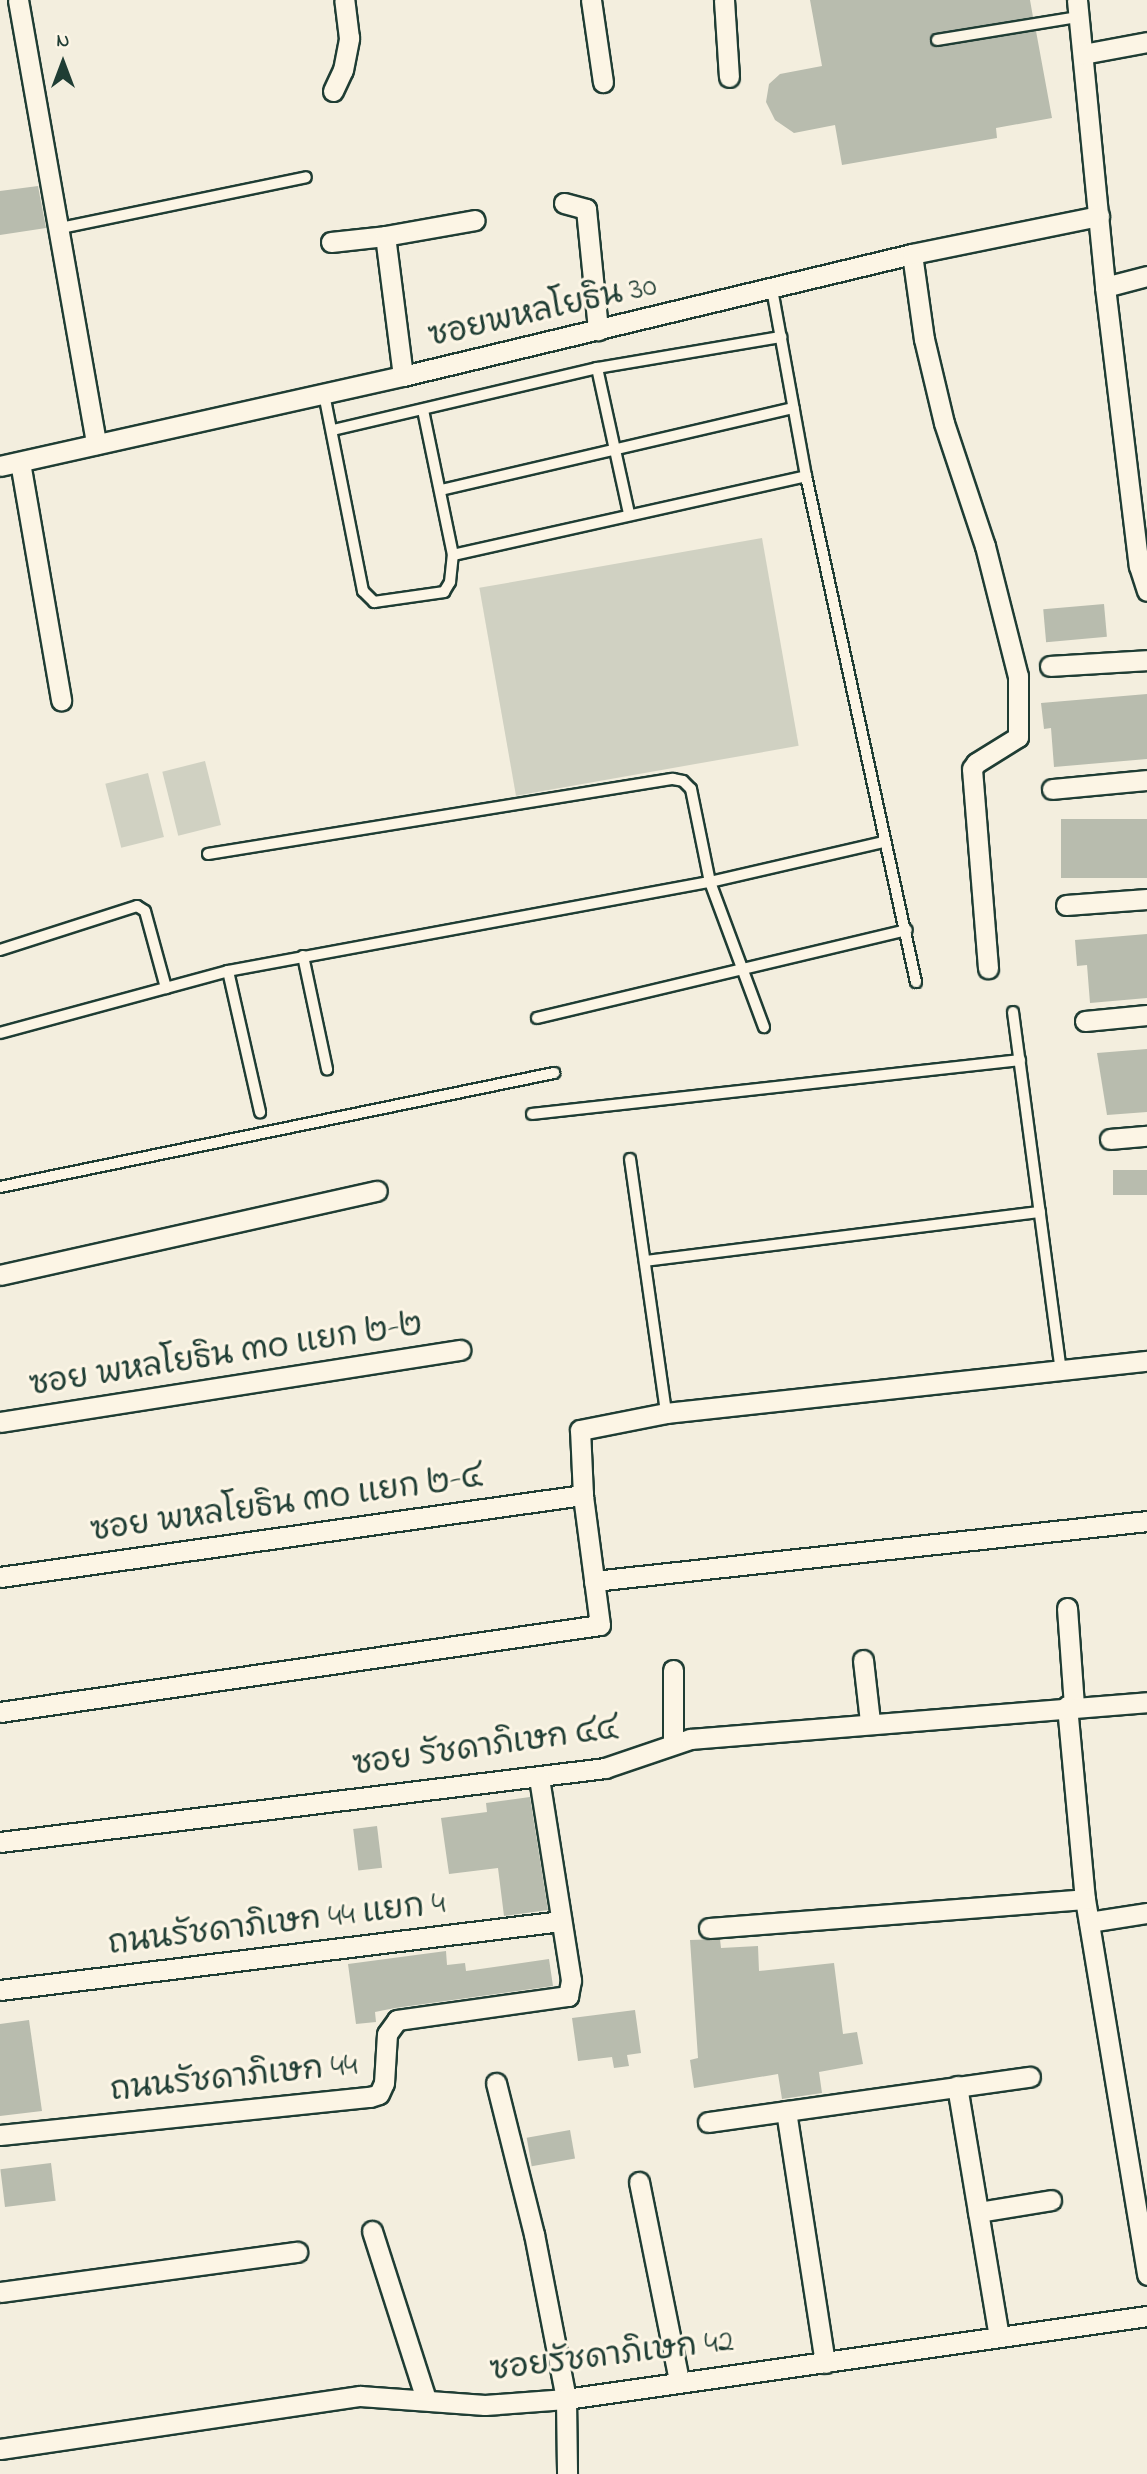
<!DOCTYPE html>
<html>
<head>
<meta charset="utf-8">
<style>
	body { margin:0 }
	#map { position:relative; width:1147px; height:2474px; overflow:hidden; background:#f3eede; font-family:"Indie Flower","Playpen Sans Thai",sans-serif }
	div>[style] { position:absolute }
	.green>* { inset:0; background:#d0d1c2; transform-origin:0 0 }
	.building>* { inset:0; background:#b8bcae; transform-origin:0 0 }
	.roads { filter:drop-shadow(2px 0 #1f3d34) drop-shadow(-2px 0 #1f3d34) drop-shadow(0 2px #1f3d34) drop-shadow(0 -2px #1f3d34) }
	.lane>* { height:10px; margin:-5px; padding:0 5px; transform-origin:5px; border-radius:5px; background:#fcf5e5 }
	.street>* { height:19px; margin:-9.5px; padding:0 9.5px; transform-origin:9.5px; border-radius:9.5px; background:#fcf5e5 }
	span { translate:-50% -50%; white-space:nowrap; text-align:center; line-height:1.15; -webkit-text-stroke:6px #fcf5e5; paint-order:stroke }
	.street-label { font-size:32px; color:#1f3d34 }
	.north { position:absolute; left:28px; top:28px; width:70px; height:70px; -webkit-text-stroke:5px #fcf5e5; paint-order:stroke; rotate:0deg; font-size:19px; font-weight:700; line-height:28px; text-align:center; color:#1f3d34 }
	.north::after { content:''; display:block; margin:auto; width:24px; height:32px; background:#1f3d34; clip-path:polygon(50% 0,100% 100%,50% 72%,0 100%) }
</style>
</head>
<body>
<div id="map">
	<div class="green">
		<div style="left:762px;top:538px;width:211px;height:287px;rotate:80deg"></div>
		<div style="left:205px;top:761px;width:66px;height:44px;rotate:76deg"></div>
		<div style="left:148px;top:773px;width:66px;height:44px;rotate:76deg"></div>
	</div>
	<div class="building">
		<div style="clip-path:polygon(810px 0,1030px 0,1033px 17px,936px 33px,930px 42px,938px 47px,1036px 31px,1052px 118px,996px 128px,997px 138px,842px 165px,835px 125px,794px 133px,775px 120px,766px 102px,769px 84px,780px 74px,822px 66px)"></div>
		<div style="clip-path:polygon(38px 186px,46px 228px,0 235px,0 191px)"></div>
		<div style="left:1104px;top:604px;width:33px;height:61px;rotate:85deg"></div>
		<div style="clip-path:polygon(1147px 694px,1147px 759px,1054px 767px,1051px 728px,1044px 729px,1041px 703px)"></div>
		<div style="left:1147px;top:819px;width:59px;height:86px;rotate:90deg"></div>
		<div style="clip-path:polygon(1147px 934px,1147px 998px,1090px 1003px,1087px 965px,1077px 966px,1075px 940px)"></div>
		<div style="clip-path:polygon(1147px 1049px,1147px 1112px,1107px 1115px,1097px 1053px)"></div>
		<div style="left:1147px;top:1170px;width:25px;height:34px;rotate:90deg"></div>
		<div style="clip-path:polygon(530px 1797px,548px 1910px,504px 1916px,498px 1868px,449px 1874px,441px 1818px,487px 1812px,486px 1803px)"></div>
		<div style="left:377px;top:1826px;width:42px;height:24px;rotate:83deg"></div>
		<div style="clip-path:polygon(720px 1939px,721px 1948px,758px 1946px,759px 1971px,834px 1963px,843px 2034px,857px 2032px,863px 2064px,819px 2072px,822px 2093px,782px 2099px,778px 2074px,694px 2088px,690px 2060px,698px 2058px,690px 1940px)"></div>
		<div style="clip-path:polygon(446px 1951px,447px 1965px,465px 1963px,466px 1971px,549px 1959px,553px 1986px,395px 2008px,375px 2012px,376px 2022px,356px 2024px,348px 1964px)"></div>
		<div style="clip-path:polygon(635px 2010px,641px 2053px,627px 2055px,629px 2066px,614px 2068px,612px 2057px,578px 2061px,572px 2018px)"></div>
		<div style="clip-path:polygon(29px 2020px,42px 2111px,0 2116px,0 2024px)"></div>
		<div style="left:570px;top:2130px;width:29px;height:44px;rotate:80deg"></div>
		<div style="left:51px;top:2163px;width:38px;height:51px;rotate:83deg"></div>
	</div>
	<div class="roads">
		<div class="lane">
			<div style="left:937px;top:40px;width:143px;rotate:-9.3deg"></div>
			<div style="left:56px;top:229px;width:255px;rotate:-11.7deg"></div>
			<div style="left:772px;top:289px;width:190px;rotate:79.7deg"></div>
			<div style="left:806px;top:476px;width:518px;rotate:77.74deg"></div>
			<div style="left:597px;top:368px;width:148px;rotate:77.6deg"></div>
			<div style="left:324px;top:394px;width:201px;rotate:78.8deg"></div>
			<div style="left:363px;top:591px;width:16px;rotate:45deg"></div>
			<div style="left:374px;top:602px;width:71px;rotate:-8.1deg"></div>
			<div style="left:444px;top:592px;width:12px;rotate:-59deg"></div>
			<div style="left:450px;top:582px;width:27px;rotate:-84deg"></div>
			<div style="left:453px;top:555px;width:148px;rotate:-101.7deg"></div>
			<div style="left:333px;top:430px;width:271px;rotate:-13.2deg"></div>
			<div style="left:597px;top:368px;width:187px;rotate:-9.6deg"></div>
			<div style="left:441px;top:490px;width:362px;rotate:-13.1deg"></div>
			<div style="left:453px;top:555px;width:362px;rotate:-12.6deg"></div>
			<div style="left:208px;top:854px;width:471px;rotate:-9.2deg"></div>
			<div style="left:673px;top:779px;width:10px;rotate:11deg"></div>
			<div style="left:683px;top:781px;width:11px;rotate:45deg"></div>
			<div style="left:691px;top:789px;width:95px;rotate:78.5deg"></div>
			<div style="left:710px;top:882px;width:155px;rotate:69.6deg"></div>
			<div style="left:0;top:950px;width:144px;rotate:-17.8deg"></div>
			<div style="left:137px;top:906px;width:9px;rotate:32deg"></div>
			<div style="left:145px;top:911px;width:80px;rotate:74.7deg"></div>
			<div style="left:303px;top:956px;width:116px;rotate:78deg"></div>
			<div style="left:228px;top:971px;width:145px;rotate:77.2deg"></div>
			<div style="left:1013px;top:1012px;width:362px;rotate:82.4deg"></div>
			<div style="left:537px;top:1018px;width:380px;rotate:-13.4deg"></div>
			<div style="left:0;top:1033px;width:236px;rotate:-15.2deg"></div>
			<div style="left:228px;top:971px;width:490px;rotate:-10.5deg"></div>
			<div style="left:710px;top:882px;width:178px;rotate:-13deg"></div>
			<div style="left:532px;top:1114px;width:491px;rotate:-6.3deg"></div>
			<div style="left:630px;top:1159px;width:257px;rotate:81.9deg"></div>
			<div style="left:0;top:1187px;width:566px;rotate:-11.63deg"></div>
			<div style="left:645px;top:1261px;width:398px;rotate:-7.1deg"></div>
		</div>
		<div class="street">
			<div style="left:18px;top:0;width:451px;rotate:80deg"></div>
			<div style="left:591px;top:0;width:83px;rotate:81.7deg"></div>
			<div style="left:724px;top:0;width:77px;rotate:86.3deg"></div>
			<div style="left:1077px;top:0;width:288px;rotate:84.4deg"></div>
			<div style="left:1105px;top:287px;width:281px;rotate:83.1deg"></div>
			<div style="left:1139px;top:566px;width:26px;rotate:72deg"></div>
			<div style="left:1083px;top:54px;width:65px;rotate:-10.6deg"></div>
			<div style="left:333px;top:91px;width:23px;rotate:-65deg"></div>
			<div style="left:343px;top:70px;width:33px;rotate:-79deg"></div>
			<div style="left:349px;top:38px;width:38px;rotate:-97deg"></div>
			<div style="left:564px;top:203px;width:23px;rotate:15deg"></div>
			<div style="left:586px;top:209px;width:122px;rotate:84.3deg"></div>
			<div style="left:331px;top:242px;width:54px;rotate:-6.3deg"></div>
			<div style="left:912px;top:254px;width:86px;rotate:82deg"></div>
			<div style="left:924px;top:339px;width:86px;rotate:76.6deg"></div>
			<div style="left:944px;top:423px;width:130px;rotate:71.6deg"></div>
			<div style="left:985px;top:546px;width:134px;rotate:75.8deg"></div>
			<div style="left:1018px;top:676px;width:61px;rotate:90deg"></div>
			<div style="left:1018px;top:737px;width:49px;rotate:148.2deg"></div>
			<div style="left:976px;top:763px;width:7px;rotate:124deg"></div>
			<div style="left:972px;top:769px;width:200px;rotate:85.4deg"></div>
			<div style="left:1105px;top:287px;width:43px;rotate:-14.7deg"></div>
			<div style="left:403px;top:376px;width:141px;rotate:-97.3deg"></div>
			<div style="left:385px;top:236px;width:91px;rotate:-10.1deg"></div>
			<div style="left:20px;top:462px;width:242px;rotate:80.2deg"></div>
			<div style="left:0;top:466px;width:413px;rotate:-12.6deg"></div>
			<div style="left:403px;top:376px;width:523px;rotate:-13.48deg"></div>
			<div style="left:912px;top:254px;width:191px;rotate:-11.5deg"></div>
			<div style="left:1050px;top:666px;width:97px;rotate:-3.5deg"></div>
			<div style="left:1052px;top:789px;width:95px;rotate:-5.4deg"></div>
			<div style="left:1066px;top:905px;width:81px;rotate:-4.2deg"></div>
			<div style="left:1085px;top:1021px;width:62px;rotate:-5.5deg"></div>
			<div style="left:1110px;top:1139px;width:37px;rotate:-5deg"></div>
			<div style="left:0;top:1275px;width:386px;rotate:-12.6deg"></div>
			<div style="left:0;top:1422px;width:466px;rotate:-8.9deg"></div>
			<div style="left:0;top:1577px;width:589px;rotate:-8.01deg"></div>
			<div style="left:594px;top:1581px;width:556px;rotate:-6.19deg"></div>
			<div style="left:1067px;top:1608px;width:98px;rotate:85.9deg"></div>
			<div style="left:863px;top:1660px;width:61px;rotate:83.5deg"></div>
			<div style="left:673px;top:1670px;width:71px;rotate:90deg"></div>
			<div style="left:1067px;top:1706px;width:194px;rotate:84.7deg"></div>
			<div style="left:1085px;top:1899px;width:381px;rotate:80.6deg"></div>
			<div style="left:0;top:1712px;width:606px;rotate:-8.25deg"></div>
			<div style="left:600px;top:1625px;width:131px;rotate:-97.5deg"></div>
			<div style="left:583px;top:1495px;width:65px;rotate:-92.6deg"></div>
			<div style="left:580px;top:1430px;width:88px;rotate:-11.2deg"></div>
			<div style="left:666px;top:1413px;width:484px;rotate:-6.2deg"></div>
			<div style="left:0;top:1842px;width:610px;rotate:-6.97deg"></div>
			<div style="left:605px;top:1768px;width:90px;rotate:-18.8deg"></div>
			<div style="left:690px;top:1739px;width:458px;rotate:-4.6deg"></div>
			<div style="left:1089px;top:1922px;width:59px;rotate:-8.8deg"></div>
			<div style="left:709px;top:1928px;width:377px;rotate:-4.4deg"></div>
			<div style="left:0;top:1990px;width:565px;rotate:-7.01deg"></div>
			<div style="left:496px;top:2083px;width:156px;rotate:75.9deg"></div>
			<div style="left:534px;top:2234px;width:168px;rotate:79deg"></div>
			<div style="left:566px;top:2399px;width:75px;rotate:89.2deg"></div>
			<div style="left:957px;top:2086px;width:254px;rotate:80.5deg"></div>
			<div style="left:786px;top:2111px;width:255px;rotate:81.2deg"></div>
			<div style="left:708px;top:2122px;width:325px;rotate:-8deg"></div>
			<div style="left:0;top:2135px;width:372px;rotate:-5.9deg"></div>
			<div style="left:370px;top:2097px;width:9px;rotate:-18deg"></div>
			<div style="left:379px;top:2094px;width:12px;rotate:-66deg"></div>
			<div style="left:384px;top:2083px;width:49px;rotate:-86.5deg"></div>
			<div style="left:387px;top:2034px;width:17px;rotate:-54deg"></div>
			<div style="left:397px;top:2020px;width:173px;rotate:-8deg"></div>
			<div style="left:568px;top:1996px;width:16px;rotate:-79deg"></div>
			<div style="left:571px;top:1980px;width:206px;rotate:-99deg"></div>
			<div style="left:639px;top:2182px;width:202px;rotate:78.6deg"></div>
			<div style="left:978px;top:2212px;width:74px;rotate:-9.3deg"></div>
			<div style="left:372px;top:2231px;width:176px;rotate:72.2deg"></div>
			<div style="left:0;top:2292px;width:300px;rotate:-7.7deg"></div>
			<div style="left:0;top:2449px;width:364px;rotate:-8.4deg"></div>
			<div style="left:360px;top:2396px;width:125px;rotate:4.1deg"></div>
			<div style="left:485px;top:2405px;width:81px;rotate:-4.2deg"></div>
			<div style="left:566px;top:2399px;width:587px;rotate:-8.13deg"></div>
		</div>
	</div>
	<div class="street-label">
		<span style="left:543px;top:313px;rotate:-13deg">ซอยพหลโยธิน 30</span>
		<span style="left:226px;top:1357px;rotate:-9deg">ซอย พหลโยธิน ๓๐ แยก ๒-๒</span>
		<span style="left:287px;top:1506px;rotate:-8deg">ซอย พหลโยธิน ๓๐ แยก ๒-๔</span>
		<span style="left:486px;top:1749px;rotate:-8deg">ซอย รัชดาภิเษก ๔๔</span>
		<span style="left:277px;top:1926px;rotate:-7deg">ถนนรัชดาภิเษก 44 แยก 4</span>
		<span style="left:234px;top:2080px;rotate:-6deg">ถนนรัชดาภิเษก 44</span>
		<span style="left:612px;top:2358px;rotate:-7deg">ซอยรัชดาภิเษก 42</span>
	</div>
	<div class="north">N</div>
</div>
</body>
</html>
